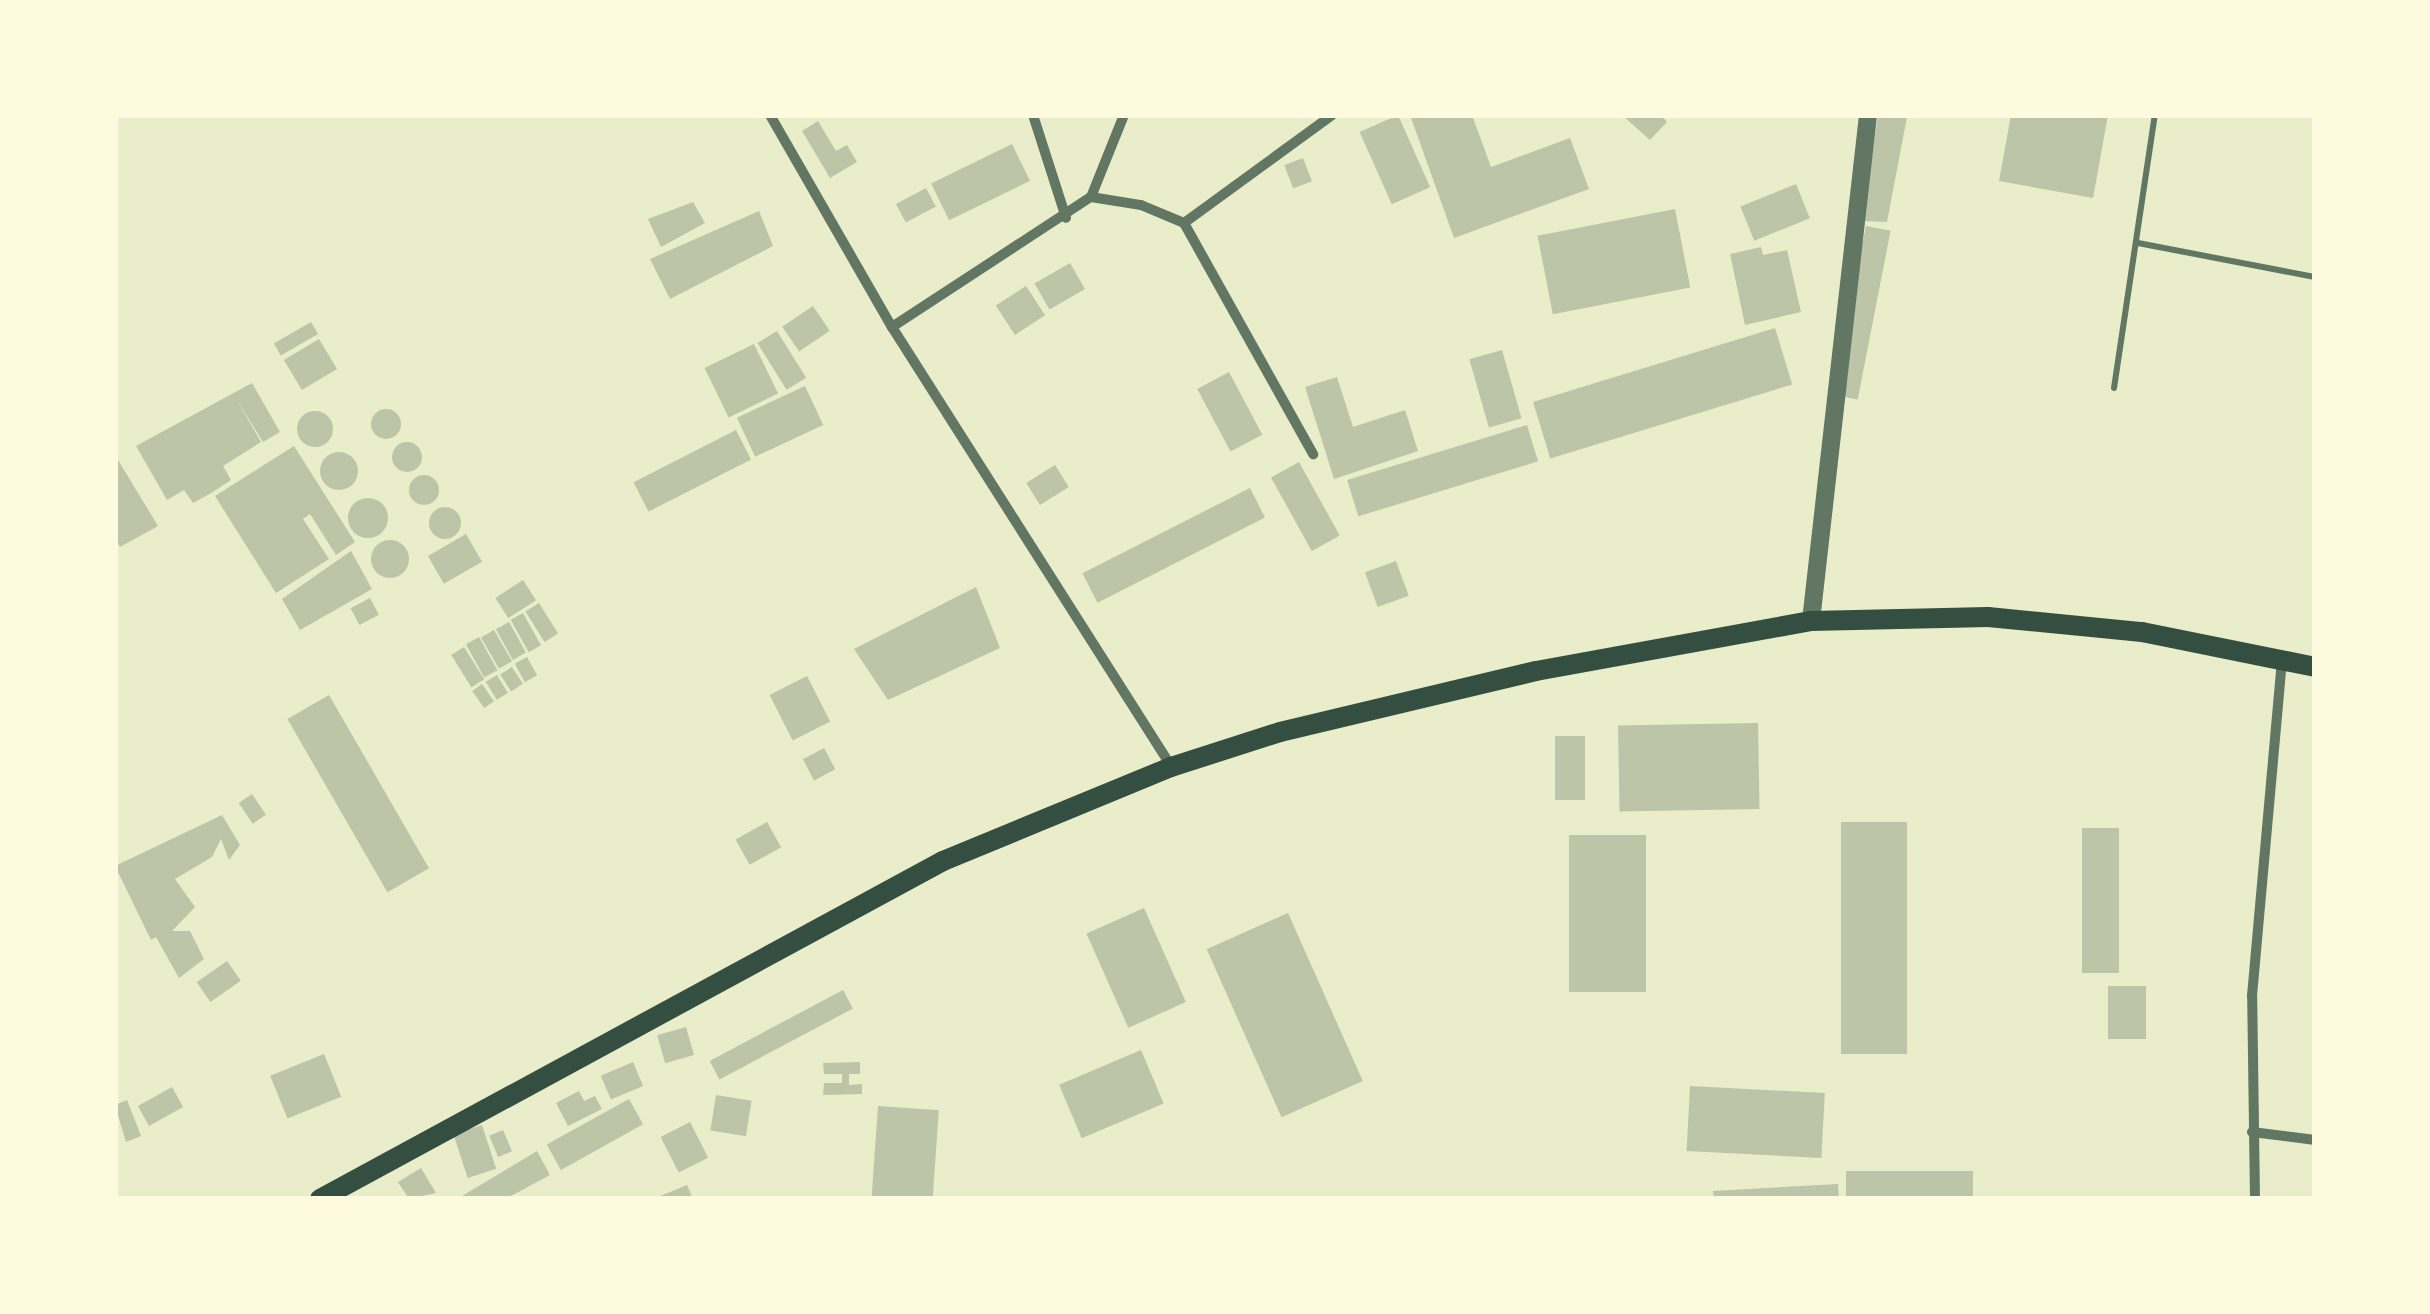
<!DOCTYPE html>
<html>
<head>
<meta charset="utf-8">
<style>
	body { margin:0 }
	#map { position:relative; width:2430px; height:1314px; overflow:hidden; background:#e9edc9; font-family:"PT Sans",sans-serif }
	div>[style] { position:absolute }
	.building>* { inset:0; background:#bcc5a7; transform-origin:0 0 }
	.round { border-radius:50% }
	.service>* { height:6px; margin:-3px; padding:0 3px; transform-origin:3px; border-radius:3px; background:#617663 }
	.minor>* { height:10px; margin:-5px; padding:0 5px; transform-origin:5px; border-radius:5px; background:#617663 }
	.tertiary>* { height:18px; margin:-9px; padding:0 9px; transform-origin:9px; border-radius:9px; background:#617663 }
	.secondary>* { height:20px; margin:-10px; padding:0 10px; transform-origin:10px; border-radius:10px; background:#344e41 }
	span { translate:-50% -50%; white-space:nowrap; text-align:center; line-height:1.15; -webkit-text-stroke:8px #fefae0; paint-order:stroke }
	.frame { position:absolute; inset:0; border:118px solid #fefae0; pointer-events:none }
</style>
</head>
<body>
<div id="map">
	<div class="building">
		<div style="left:1398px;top:115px;width:79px;height:42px;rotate:66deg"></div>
		<div style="clip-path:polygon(1410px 115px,1472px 115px,1491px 167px,1570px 138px,1589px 189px,1454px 238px)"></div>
		<div style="clip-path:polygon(1622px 115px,1661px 115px,1667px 122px,1650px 140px)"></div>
		<div style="clip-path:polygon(1878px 115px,1907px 117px,1887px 222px,1862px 221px)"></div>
		<div style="clip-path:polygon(2011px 115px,2108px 115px,2093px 198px,1999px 181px)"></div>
		<div style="clip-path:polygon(818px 121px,836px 151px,847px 145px,857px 162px,830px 178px,802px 131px)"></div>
		<div style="left:1012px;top:144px;width:41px;height:90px;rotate:64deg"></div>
		<div style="left:1303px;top:158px;width:25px;height:20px;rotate:69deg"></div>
		<div style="left:1796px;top:184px;width:37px;height:60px;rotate:68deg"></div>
		<div style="left:926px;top:188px;width:21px;height:34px;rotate:62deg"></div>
		<div style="clip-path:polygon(693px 202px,705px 223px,661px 247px,648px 219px)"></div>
		<div style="left:1675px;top:209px;width:80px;height:140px;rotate:79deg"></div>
		<div style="clip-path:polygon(759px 211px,773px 246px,670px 299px,650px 259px)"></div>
		<div style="left:1866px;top:226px;width:25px;height:172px;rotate:11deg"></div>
		<div style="clip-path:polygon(1761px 247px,1763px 255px,1787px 250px,1801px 312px,1745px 325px,1730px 254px)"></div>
		<div style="left:1070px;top:263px;width:30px;height:41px;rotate:60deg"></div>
		<div style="left:1026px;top:286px;width:35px;height:36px;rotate:57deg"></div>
		<div style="left:813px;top:306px;width:30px;height:37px;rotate:56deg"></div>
		<div style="left:311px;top:322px;width:14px;height:43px;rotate:60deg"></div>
		<div style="left:1775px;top:328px;width:59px;height:253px;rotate:73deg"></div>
		<div style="left:777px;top:331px;width:55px;height:23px;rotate:58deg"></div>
		<div style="left:319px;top:339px;width:35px;height:41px;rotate:59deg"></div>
		<div style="left:754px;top:344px;width:55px;height:55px;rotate:64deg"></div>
		<div style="left:1502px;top:350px;width:71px;height:34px;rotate:74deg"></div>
		<div style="left:1229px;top:372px;width:71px;height:36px;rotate:62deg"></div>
		<div style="clip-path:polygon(1337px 377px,1353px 427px,1405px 410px,1418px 451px,1334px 479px,1305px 387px)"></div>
		<div style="clip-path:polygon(252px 383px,280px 432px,263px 442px,237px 400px,261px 442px,223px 466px,231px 480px,213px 492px,193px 503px,184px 490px,167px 500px,136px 446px)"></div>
		<div style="left:805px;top:386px;width:43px;height:75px;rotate:65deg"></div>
		<div class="round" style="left:371px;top:409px;width:30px;height:30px"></div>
		<div class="round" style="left:297px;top:411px;width:36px;height:36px"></div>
		<div style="left:1527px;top:425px;width:38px;height:188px;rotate:73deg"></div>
		<div style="left:736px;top:430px;width:33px;height:115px;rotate:63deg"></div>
		<div class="round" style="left:392px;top:442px;width:30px;height:30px"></div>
		<div style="clip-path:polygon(294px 446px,355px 542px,336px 555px,310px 514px,303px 519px,329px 559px,276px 593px,215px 496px)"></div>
		<div class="round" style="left:320px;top:452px;width:38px;height:38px"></div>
		<div style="clip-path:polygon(118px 460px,158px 526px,120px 547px,115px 537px)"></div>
		<div style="left:1299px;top:462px;width:84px;height:32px;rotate:61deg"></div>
		<div style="left:1055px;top:465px;width:26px;height:34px;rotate:58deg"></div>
		<div class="round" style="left:409px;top:475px;width:30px;height:30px"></div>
		<div style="left:1250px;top:488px;width:33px;height:188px;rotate:63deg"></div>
		<div class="round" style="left:348px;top:498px;width:40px;height:40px"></div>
		<div class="round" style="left:429px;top:507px;width:32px;height:32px"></div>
		<div style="left:466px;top:534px;width:32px;height:44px;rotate:60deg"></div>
		<div class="round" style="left:371px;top:540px;width:38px;height:38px"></div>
		<div style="clip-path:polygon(351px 551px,372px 589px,300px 630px,282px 599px)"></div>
		<div style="left:1396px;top:561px;width:37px;height:33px;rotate:70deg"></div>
		<div style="left:523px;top:580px;width:24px;height:33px;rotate:57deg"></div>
		<div style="clip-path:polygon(976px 587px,1000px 648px,888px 700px,854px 649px)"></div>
		<div style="left:370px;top:598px;width:19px;height:22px;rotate:62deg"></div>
		<div style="left:539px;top:603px;width:36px;height:16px;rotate:58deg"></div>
		<div style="left:523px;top:613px;width:37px;height:14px;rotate:61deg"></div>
		<div style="left:509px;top:622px;width:35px;height:15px;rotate:61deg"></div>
		<div style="left:494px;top:630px;width:36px;height:15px;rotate:60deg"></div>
		<div style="left:479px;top:637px;width:38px;height:15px;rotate:61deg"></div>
		<div style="left:464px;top:647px;width:38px;height:15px;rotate:58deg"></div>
		<div style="left:527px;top:657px;width:21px;height:14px;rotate:61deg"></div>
		<div style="left:512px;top:667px;width:20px;height:14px;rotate:57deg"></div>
		<div style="left:497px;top:675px;width:21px;height:13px;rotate:59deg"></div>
		<div style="left:807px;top:676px;width:51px;height:42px;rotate:63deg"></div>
		<div style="left:482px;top:684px;width:21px;height:12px;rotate:55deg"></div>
		<div style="left:329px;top:695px;width:200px;height:48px;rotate:60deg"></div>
		<div style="left:1758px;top:723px;width:86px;height:140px;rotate:89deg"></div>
		<div style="left:1555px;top:736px;width:30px;height:64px"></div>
		<div style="left:824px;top:748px;width:24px;height:24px;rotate:62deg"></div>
		<div style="left:252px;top:794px;width:25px;height:16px;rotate:56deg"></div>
		<div style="clip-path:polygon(222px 815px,240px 845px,229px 860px,221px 839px,212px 857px,175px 879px,195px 907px,172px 931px,190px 931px,204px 959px,179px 978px,156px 937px,151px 940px,115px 866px)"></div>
		<div style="left:767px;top:822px;width:29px;height:36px;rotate:61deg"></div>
		<div style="left:1841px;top:822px;width:66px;height:232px"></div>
		<div style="left:2082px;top:828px;width:37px;height:145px"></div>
		<div style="left:1569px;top:835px;width:77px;height:157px"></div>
		<div style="left:1144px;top:908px;width:103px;height:63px;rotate:66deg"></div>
		<div style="left:1288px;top:913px;width:184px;height:89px;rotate:66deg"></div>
		<div style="left:227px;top:961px;width:24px;height:37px;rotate:55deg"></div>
		<div style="left:2108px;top:986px;width:38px;height:53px"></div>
		<div style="left:843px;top:990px;width:21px;height:151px;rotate:62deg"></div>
		<div style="left:686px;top:1027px;width:29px;height:30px;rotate:74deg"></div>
		<div style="left:1141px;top:1050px;width:58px;height:89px;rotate:67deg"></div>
		<div style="left:324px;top:1054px;width:46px;height:58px;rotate:68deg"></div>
		<div style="left:633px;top:1062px;width:26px;height:35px;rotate:67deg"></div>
		<div style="clip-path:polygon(860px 1062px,860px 1074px,849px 1074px,849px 1085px,862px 1084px,862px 1094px,823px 1095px,824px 1083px,842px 1083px,842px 1074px,824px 1074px,823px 1063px)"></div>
		<div style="left:1690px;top:1086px;width:135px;height:65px;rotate:3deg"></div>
		<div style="left:172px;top:1087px;width:23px;height:39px;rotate:61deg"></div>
		<div style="clip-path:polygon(579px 1091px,584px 1101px,595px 1096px,602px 1109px,568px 1126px,556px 1103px)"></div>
		<div style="left:716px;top:1095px;width:36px;height:36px;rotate:9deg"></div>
		<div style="left:629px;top:1099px;width:29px;height:94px;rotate:61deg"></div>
		<div style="clip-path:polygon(127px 1100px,141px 1136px,126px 1142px,115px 1105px)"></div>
		<div style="left:878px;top:1106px;width:61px;height:92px;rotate:4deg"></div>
		<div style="left:690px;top:1122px;width:40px;height:33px;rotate:63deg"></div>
		<div style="left:482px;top:1125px;width:46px;height:30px;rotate:72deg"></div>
		<div style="left:503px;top:1130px;width:23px;height:15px;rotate:67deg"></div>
		<div style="clip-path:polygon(537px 1151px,550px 1175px,505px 1199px,457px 1199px)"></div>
		<div style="clip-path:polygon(421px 1168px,436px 1193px,409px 1199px,398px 1182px)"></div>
		<div style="left:1846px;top:1171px;width:127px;height:28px"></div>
		<div style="clip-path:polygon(1838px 1184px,1839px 1199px,1714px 1199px,1713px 1191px)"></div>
		<div style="clip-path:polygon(687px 1185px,693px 1199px,653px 1199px)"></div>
	</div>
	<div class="service">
		<div style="left:2138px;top:243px;width:180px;rotate:10.9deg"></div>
		<div style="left:2114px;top:388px;width:276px;rotate:-81.5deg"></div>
	</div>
	<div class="minor">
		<div style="left:770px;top:115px;width:245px;rotate:60.1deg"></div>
		<div style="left:892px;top:327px;width:520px;rotate:57.56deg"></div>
		<div style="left:1033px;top:115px;width:108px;rotate:72.2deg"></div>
		<div style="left:1091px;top:197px;width:88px;rotate:-68.1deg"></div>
		<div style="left:1184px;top:223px;width:183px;rotate:-36.1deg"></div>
		<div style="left:892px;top:327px;width:238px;rotate:-33.2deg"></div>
		<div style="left:1091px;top:197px;width:51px;rotate:9.1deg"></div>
		<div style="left:1141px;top:205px;width:47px;rotate:22.7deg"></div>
		<div style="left:1184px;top:223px;width:265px;rotate:60.8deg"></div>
		<div style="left:2252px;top:1132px;width:64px;rotate:7.2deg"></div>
		<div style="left:2255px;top:1199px;width:203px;rotate:-90.8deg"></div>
		<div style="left:2252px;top:996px;width:336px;rotate:-84.9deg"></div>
	</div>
	<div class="tertiary">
		<div style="left:1811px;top:621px;width:509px;rotate:-83.57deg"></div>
	</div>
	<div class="secondary">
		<div style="left:320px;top:1199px;width:709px;rotate:-28.48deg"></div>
		<div style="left:943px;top:861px;width:247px;rotate:-22.4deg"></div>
		<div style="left:1171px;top:767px;width:114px;rotate:-17.8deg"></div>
		<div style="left:1280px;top:732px;width:263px;rotate:-13.4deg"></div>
		<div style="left:1536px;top:671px;width:280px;rotate:-10.3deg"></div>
		<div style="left:1811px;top:621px;width:177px;rotate:-1.3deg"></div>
		<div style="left:1988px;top:617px;width:155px;rotate:5.6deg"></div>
		<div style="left:2142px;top:632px;width:177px;rotate:11.4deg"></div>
	</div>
	<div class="frame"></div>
</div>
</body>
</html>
